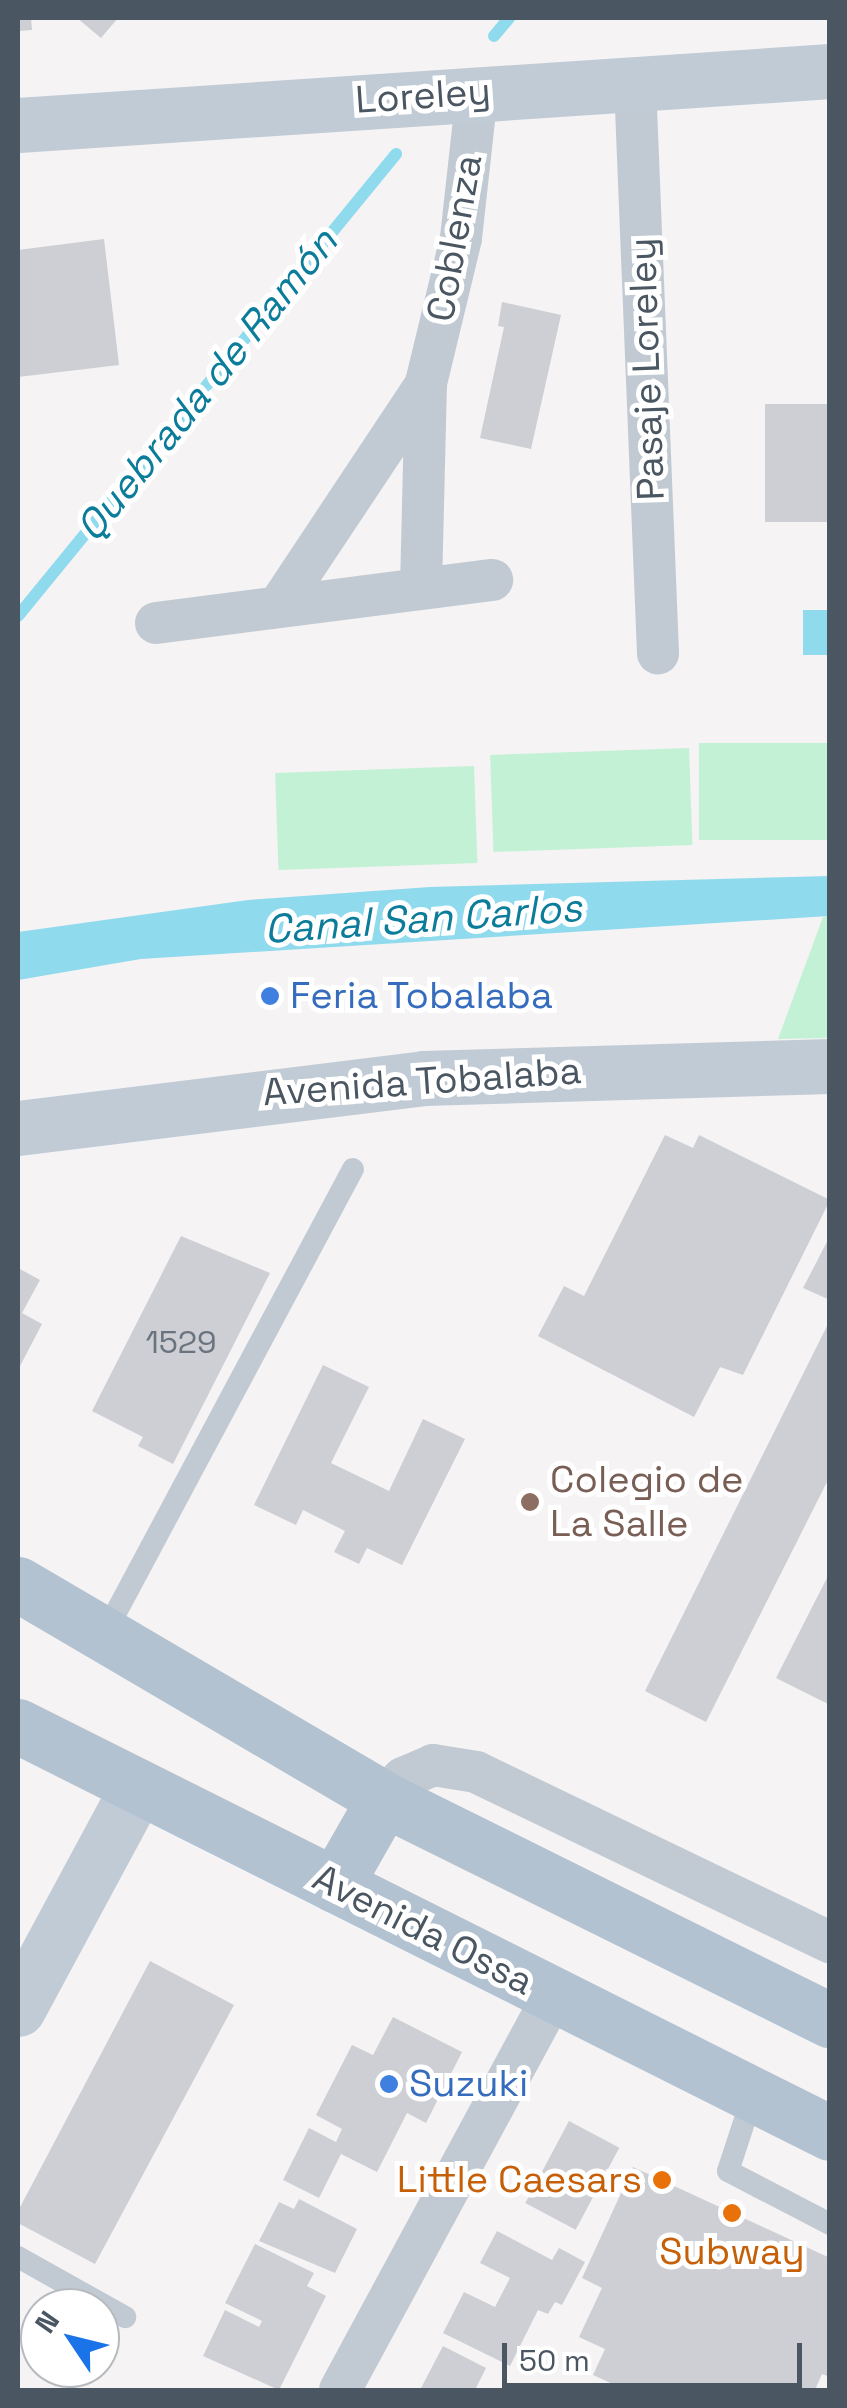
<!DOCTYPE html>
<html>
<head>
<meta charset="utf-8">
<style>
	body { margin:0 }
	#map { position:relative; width:847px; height:2408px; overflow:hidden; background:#f5f3f3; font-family:"Space Grotesk",sans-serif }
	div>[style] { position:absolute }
	.green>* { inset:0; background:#c3f1d5; transform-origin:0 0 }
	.water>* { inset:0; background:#90daee; transform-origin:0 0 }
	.stream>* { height:12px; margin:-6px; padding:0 6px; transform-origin:6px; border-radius:6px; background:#90daee }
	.building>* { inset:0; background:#cdcfd5; transform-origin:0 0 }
	.lane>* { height:22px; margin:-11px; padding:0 11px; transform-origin:11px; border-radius:11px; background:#c1cad2 }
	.street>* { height:42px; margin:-21px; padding:0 21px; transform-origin:21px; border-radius:21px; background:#c1cad2 }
	.secondary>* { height:55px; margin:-27.5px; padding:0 27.5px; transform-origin:27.5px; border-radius:27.5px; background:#c1cbd6 }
	.primary>* { height:55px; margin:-27.5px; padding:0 27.5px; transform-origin:27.5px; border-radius:27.5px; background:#b3c2d1 }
	.dots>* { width:28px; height:28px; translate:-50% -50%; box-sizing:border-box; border:5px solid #fff; border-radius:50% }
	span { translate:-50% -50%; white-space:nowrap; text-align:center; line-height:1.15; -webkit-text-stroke:10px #fff; paint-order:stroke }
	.number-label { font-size:32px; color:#6b747e }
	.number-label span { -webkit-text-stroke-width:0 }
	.street-label { font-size:38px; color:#4a5661 }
	.shop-label { font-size:38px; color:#366cbe }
	.left { translate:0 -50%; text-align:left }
	.education-label { font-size:38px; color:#785e54 }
	.food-label { font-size:38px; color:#c56008 }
	.right { translate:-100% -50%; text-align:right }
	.water-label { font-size:40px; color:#0c7c9b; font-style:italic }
	.frame { position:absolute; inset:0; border:20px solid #4a5661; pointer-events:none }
	.north { position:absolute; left:20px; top:2288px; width:100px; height:100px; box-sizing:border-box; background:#fff; border:2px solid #b7bbc0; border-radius:50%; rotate:305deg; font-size:28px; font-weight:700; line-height:40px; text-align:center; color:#4a5661 }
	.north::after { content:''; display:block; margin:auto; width:35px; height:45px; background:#1a73e8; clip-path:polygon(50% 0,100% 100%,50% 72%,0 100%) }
	.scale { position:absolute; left:502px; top:2343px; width:300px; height:45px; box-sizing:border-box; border:5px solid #4a5661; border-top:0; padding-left:12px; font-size:30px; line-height:35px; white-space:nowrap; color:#4a5661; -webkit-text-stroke:8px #fff; paint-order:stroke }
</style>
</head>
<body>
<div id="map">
	<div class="green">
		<div style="left:829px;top:743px;width:97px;height:130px;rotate:90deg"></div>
		<div style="left:689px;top:748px;width:97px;height:199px;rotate:88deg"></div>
		<div style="left:474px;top:766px;width:97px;height:199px;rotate:88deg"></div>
		<div style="clip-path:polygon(829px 916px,829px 1038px,778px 1039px,823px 917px)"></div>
	</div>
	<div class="water">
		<div style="left:803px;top:610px;width:26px;height:45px"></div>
		<div style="clip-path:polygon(829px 876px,829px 916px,141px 959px,18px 980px,18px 932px,248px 900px,430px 887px)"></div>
	</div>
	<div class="stream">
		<div style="left:494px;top:36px;width:23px;rotate:-50deg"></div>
		<div style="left:18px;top:616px;width:597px;rotate:-50.71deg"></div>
	</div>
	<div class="building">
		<div style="clip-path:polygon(18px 18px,31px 18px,32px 30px,18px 31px)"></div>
		<div style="clip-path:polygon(77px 18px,118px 18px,101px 38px)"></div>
		<div style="clip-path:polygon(104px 239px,119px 365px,18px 377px,18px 250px)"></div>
		<div style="clip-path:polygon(502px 302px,561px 315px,531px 449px,480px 438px,504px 327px,498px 326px)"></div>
		<div style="left:830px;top:404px;width:118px;height:65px;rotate:90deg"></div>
		<div style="clip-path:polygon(665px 1135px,693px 1148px,699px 1135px,830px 1200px,743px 1375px,720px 1367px,694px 1417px,538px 1336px,564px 1286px,584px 1296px)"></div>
		<div style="clip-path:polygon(181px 1236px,270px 1273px,173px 1464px,138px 1446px,143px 1437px,92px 1411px)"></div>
		<div style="clip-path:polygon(830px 1236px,830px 1300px,803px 1288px)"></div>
		<div style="clip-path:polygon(18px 1268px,40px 1280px,22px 1313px,42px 1324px,18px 1370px)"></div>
		<div style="clip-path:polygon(830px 1320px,830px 1476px,706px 1722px,645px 1691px)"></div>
		<div style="clip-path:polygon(323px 1365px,369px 1387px,331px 1463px,389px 1491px,423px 1419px,465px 1439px,402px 1565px,367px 1548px,359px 1564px,334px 1552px,345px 1531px,303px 1510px,296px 1525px,254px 1505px)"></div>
		<div style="clip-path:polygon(830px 1572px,830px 1705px,776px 1678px)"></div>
		<div style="clip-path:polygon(150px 1961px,234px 2005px,95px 2264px,18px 2223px,18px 2211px)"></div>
		<div style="clip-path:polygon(393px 2017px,462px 2052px,426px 2123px,407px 2113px,377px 2172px,341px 2154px,319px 2198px,283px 2180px,309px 2128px,336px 2142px,342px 2129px,316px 2115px,352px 2045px,373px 2055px)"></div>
		<div style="left:569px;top:2121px;width:57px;height:93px;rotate:28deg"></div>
		<div style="clip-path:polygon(633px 2167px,830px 2258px,830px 2377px,822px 2374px,815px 2390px,626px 2390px,593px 2375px,605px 2349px,579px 2337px,602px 2288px,582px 2278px)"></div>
		<div style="clip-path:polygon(299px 2199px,357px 2229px,335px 2273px,259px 2241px,279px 2202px,294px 2209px)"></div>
		<div style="clip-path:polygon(497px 2231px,552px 2260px,559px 2248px,585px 2262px,562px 2305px,555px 2302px,548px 2314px,538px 2310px,510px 2366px,443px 2333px,464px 2292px,495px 2307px,510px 2278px,480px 2263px)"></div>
		<div style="clip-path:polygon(255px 2244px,314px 2273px,307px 2286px,326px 2296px,279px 2390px,203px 2356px,225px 2310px,259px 2327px,262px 2321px,225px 2303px)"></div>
		<div style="clip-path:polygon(443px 2346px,486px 2368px,475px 2390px,420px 2390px)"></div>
	</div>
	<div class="lane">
		<div style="left:105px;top:1633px;width:526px;rotate:-61.88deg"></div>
		<div style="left:753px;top:2095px;width:80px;rotate:108.2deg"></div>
		<div style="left:728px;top:2171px;width:115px;rotate:27.5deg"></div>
		<div style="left:18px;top:2257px;width:123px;rotate:29.3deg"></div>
	</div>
	<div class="street">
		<div style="left:635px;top:83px;width:571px;rotate:87.69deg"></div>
		<div style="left:421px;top:587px;width:204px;rotate:-88.6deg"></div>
		<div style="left:426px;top:383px;width:149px;rotate:-76.4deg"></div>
		<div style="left:461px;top:238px;width:147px;rotate:-83.7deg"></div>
		<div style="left:280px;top:604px;width:264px;rotate:-56.4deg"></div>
		<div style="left:156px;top:623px;width:339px;rotate:-7.3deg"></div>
		<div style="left:384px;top:1799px;width:28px;rotate:-48deg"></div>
		<div style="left:403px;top:1778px;width:33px;rotate:-23deg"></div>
		<div style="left:433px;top:1765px;width:44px;rotate:9.2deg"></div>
		<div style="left:476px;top:1772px;width:393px;rotate:25.7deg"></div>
		<div style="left:340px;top:2390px;width:448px;rotate:-61.6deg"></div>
	</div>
	<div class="secondary">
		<div style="left:18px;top:125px;width:814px;rotate:-3.8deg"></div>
		<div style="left:18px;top:1128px;width:408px;rotate:-7deg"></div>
		<div style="left:423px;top:1078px;width:407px;rotate:-1.7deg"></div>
		<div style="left:18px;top:2009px;width:253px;rotate:-61.7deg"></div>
	</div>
	<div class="primary">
		<div style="left:18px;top:1584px;width:424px;rotate:30.4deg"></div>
		<div style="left:384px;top:1799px;width:498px;rotate:26.4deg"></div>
		<div style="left:18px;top:1726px;width:908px;rotate:26.62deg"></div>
		<div style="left:335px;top:1885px;width:99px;rotate:-60.3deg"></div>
	</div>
	<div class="dots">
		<div style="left:270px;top:996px;background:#3f7fe0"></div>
		<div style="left:530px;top:1502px;background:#8d6e63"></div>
		<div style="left:389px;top:2084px;background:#3f7fe0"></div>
		<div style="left:662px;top:2180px;background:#e8710a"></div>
		<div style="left:732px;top:2213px;background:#e8710a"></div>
	</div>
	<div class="number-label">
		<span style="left:181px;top:1342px">1529</span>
	</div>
	<div class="street-label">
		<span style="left:423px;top:96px;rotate:-4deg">Loreley</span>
		<span style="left:455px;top:238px;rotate:-80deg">Coblenza</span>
		<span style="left:647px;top:369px;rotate:-92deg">Pasaje Loreley</span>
		<span style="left:422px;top:1082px;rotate:-4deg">Avenida Tobalaba</span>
		<span style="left:423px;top:1930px;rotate:27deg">Avenida Ossa</span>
	</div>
	<div class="shop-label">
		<span class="left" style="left:290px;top:996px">Feria Tobalaba</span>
		<span class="left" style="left:409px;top:2084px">Suzuki</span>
	</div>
	<div class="education-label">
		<span class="left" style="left:550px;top:1502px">Colegio de<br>La Salle</span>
	</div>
	<div class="food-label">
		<span class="right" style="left:642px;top:2180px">Little Caesars</span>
		<span style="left:732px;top:2252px">Subway</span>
	</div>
	<div class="water-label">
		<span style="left:207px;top:385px;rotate:-51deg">Quebrada de Ramón</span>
		<span style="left:423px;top:919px;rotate:-4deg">Canal San Carlos</span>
	</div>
	<div class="frame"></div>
	<div class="north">N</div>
	<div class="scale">50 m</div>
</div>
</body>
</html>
